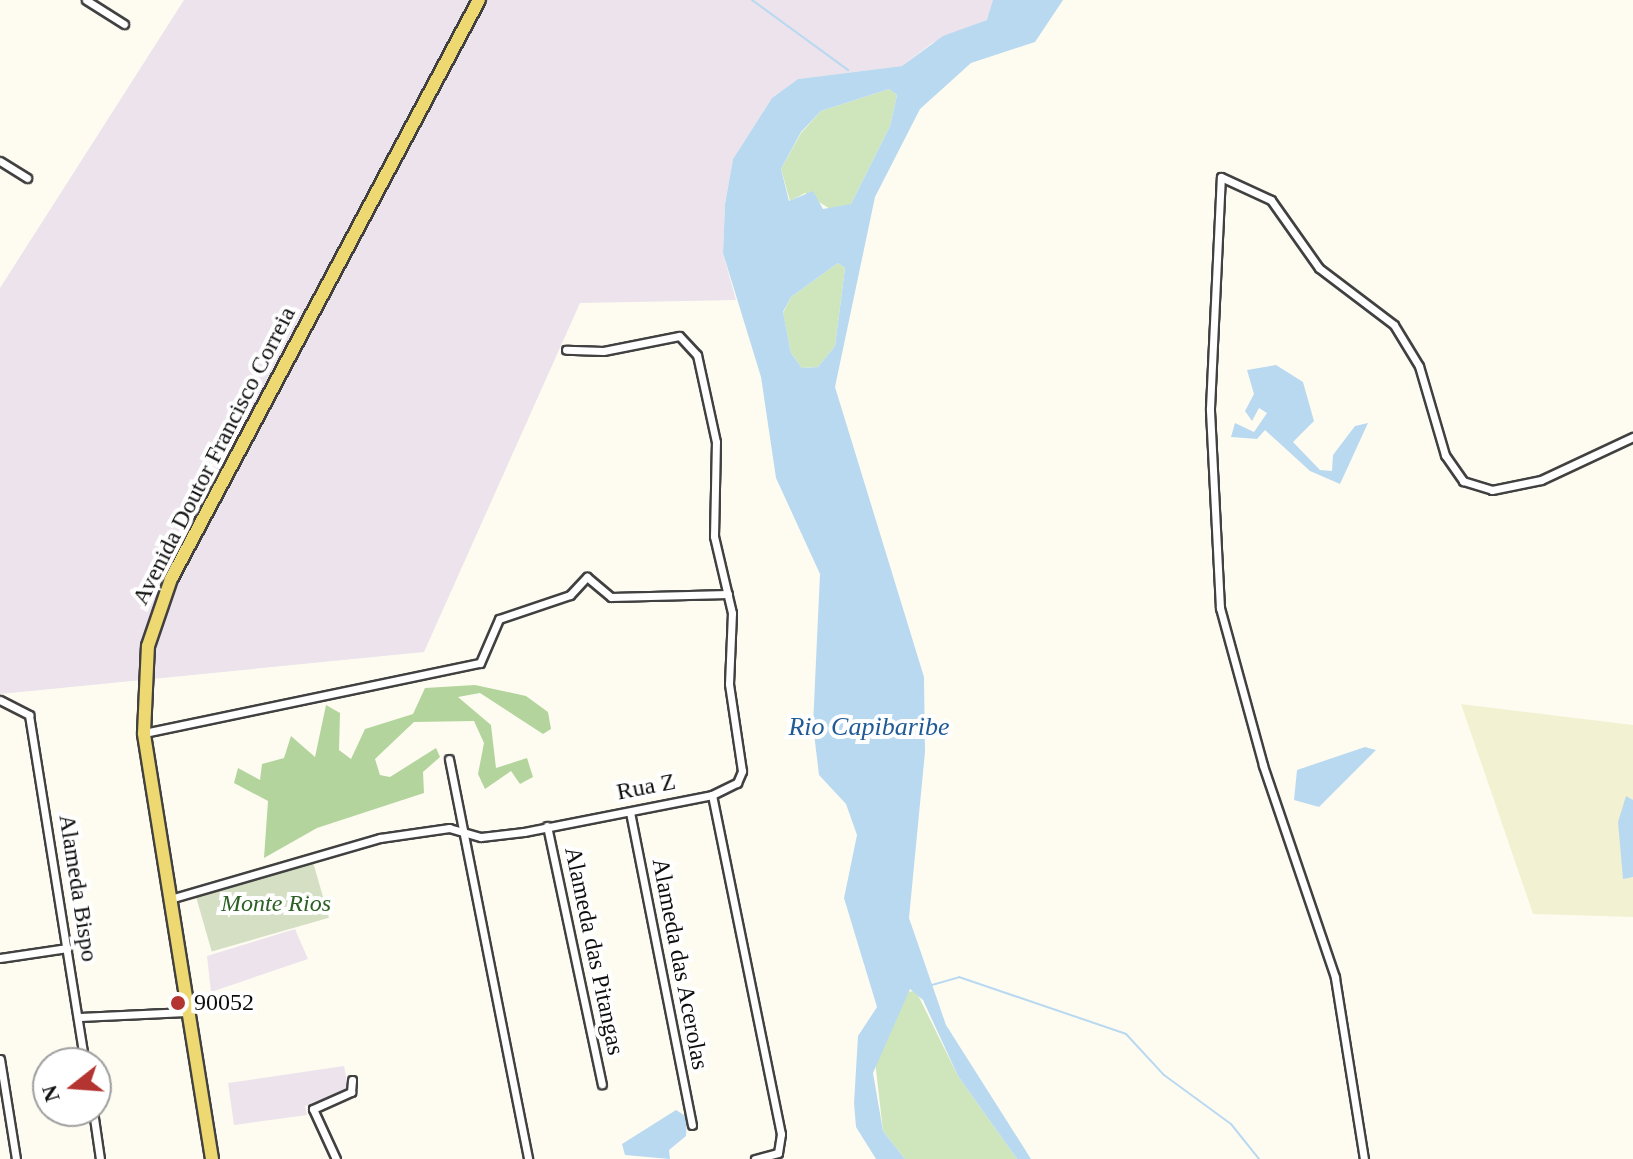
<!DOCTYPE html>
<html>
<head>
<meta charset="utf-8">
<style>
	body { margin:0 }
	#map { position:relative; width:1633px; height:1159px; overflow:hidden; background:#fefcf1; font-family:Georgia,serif }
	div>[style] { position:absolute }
	.industrial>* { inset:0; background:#ece3ec }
	.farmland>* { inset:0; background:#f2f2d2 }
	.green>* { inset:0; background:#cfe6bd }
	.forest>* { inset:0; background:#b3d59d }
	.cemetery>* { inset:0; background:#d4dfc3; transform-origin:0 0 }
	.water>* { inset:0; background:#b9d9f1 }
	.stream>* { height:2px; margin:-1px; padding:0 1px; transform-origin:1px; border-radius:1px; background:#b9d9f1 }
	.roads { filter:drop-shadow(2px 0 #414141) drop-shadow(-2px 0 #414141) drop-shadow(0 2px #414141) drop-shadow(0 -2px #414141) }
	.minor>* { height:7px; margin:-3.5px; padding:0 3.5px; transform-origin:3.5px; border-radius:3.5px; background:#fff }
	.primary>* { height:12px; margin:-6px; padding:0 6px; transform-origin:6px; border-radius:6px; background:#edd871 }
	.dots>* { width:22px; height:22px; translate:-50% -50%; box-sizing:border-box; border:4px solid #fff; border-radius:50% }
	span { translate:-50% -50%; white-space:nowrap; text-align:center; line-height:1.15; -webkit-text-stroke:8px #fff; paint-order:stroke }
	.street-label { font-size:24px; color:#0e0e0e }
	.park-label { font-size:24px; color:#2c6123; font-style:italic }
	.poi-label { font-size:24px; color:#0e0e0e }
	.left { translate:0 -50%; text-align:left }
	.water-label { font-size:26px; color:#215b97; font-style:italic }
	.north { position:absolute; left:32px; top:1047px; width:80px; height:80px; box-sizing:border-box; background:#fff; border:2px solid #9f9f9f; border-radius:50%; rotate:253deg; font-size:22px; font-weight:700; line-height:32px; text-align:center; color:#0e0e0e }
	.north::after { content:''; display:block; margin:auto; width:28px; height:36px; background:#b43431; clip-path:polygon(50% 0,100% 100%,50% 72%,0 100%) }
</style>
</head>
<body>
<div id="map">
	<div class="industrial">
		<div style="clip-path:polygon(184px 0,993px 0,994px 7px,987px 20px,932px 43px,902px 66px,798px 79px,772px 98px,733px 159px,725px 204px,723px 253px,736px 300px,580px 303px,424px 652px,0 694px,0 288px)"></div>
		<div style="clip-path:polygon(295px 929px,308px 959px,211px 992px,207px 956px)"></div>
		<div style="clip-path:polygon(344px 1066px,349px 1093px,305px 1106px,307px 1115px,234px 1125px,228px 1083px)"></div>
	</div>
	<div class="farmland">
		<div style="clip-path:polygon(1461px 704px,1633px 725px,1633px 917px,1533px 914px)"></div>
	</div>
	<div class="green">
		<div style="clip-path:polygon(889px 89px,897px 95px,890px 126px,851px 204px,833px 211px,805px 193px,790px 201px,781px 169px,801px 133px,821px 111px)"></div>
		<div style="clip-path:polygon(838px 263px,845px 268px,835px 346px,818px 367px,802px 368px,791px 353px,783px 313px,791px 297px)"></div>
		<div style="clip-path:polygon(916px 991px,958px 1076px,1017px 1159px,905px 1159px,883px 1131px,875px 1061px,904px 992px)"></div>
	</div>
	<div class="forest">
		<div style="clip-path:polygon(475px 685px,526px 696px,548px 712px,551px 729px,543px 734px,480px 693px,458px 697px,491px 725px,496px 768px,527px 758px,533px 777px,520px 784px,511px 771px,485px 789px,478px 774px,484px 743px,474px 721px,414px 722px,375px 759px,380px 775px,390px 777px,436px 748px,440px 757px,423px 772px,424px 793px,317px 828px,264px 858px,268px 801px,234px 783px,238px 768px,260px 780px,262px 764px,284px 758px,291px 736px,315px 757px,326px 705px,340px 713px,339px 750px,351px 759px,365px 729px,413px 714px,425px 688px)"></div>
	</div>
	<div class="cemetery">
		<div style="left:313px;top:862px;width:58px;height:122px;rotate:74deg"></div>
	</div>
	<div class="water">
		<div style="clip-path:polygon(evenodd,993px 0,1063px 0,1035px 42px,971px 63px,920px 109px,875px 197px,835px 387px,924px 677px,925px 752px,909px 918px,946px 1025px,1031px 1159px,1017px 1159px,958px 1076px,923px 1000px,910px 989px,873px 1073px,883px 1131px,905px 1159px,876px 1159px,856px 1127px,854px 1103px,858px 1036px,877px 1007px,844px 898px,857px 835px,846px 804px,819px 775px,813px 725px,820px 574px,776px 478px,761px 377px,723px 253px,725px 204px,733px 159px,772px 98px,798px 79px,902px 66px,943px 36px,987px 20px,993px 0,889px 89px,897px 95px,890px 126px,851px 204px,823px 209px,813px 191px,789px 201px,781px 169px,801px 132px,821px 111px,889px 89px,993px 0,838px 263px,845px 268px,835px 346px,818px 367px,802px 368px,791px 353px,783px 312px,791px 297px,838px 263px)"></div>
		<div style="clip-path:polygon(1276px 365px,1303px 382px,1314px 421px,1293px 442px,1320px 470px,1332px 471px,1333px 455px,1355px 426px,1368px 423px,1340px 484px,1310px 471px,1265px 430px,1257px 439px,1231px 437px,1235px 423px,1254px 432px,1267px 413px,1259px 408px,1252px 421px,1245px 411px,1254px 394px,1247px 370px)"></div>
		<div style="clip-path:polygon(1365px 747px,1376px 750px,1319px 807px,1294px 800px,1297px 770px)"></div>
		<div style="clip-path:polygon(1626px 796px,1633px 800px,1633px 877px,1623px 879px,1618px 822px)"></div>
		<div style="clip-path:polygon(676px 1110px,687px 1117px,686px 1136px,669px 1150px,670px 1159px,625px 1155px,622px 1144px)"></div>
	</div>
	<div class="stream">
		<div style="left:752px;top:0;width:119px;rotate:36.1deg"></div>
		<div style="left:925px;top:987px;width:35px;rotate:-16deg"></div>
		<div style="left:959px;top:977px;width:176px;rotate:18.8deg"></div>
		<div style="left:1126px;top:1034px;width:56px;rotate:47.2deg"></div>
		<div style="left:1164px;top:1075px;width:83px;rotate:36.2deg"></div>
		<div style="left:1231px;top:1124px;width:45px;rotate:51.3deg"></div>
	</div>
	<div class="roads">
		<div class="minor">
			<div style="left:86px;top:0;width:45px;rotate:32.3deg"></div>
			<div style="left:0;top:161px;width:32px;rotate:32deg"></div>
			<div style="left:0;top:700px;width:33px;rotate:27deg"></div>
			<div style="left:29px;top:715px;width:352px;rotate:80.9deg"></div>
			<div style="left:144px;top:733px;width:343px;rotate:-11.8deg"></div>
			<div style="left:480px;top:663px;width:48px;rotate:-66.6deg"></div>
			<div style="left:499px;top:619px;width:75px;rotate:-18.7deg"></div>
			<div style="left:570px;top:595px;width:25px;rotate:-47deg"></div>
			<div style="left:587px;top:577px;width:31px;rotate:40deg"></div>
			<div style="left:611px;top:597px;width:117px;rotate:-1.5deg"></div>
			<div style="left:449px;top:759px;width:408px;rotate:78.8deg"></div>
			<div style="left:712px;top:795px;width:346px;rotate:78.5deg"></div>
			<div style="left:781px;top:1134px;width:19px;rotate:99deg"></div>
			<div style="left:778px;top:1153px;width:24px;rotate:165deg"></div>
			<div style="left:630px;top:812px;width:319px;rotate:78.8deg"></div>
			<div style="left:547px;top:826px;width:264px;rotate:78deg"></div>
			<div style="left:170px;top:899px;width:219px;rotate:-16.2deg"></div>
			<div style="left:380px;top:838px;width:70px;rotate:-8.2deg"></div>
			<div style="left:449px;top:828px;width:33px;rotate:16deg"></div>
			<div style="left:481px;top:837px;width:43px;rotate:-6.6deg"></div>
			<div style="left:524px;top:832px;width:192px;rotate:-11.1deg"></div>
			<div style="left:712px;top:795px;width:28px;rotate:-26deg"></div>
			<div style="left:737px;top:783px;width:13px;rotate:-67deg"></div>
			<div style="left:742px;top:771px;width:88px;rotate:-98.5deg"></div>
			<div style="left:729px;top:684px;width:71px;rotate:-87.6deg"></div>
			<div style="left:732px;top:613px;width:79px;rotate:-103.2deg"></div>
			<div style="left:714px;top:536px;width:94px;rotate:-88.8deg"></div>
			<div style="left:716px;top:442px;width:89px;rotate:-102.3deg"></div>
			<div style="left:697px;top:355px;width:26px;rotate:-133deg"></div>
			<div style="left:679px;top:336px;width:77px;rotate:168.8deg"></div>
			<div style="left:603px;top:351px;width:37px;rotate:-178deg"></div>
			<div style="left:0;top:958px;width:68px;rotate:-8.5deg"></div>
			<div style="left:78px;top:1017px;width:110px;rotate:-2.6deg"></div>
			<div style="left:0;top:1059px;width:101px;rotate:80.9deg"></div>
			<div style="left:93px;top:1111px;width:49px;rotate:81.7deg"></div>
			<div style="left:336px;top:1159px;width:55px;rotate:-114.7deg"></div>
			<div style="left:313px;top:1109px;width:42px;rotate:-24.1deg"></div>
			<div style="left:351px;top:1092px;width:12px;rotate:-85deg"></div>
			<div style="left:1364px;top:1159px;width:184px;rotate:-99.1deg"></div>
			<div style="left:1335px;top:977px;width:224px;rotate:-108.8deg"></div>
			<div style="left:1263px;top:765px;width:163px;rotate:-105.3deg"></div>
			<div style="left:1220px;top:608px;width:200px;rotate:-92.9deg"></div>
			<div style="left:1210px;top:408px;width:231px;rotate:-87.3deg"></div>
			<div style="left:1221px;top:177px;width:55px;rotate:24.7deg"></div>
			<div style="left:1271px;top:200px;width:83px;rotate:54.8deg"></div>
			<div style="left:1319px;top:268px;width:94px;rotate:37.2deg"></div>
			<div style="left:1394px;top:325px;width:48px;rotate:58.6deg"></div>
			<div style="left:1419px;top:366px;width:93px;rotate:73.7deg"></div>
			<div style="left:1445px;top:455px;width:32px;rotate:55deg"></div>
			<div style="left:1463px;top:481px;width:30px;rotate:17deg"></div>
			<div style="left:1492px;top:490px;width:50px;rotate:-11.5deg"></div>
			<div style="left:1541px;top:480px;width:102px;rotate:-25.1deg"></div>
		</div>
		<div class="primary">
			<div style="left:212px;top:1159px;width:431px;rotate:-99.1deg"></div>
			<div style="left:144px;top:733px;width:87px;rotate:-87.4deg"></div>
			<div style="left:148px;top:646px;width:71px;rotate:-71.1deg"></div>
			<div style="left:171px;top:579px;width:656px;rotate:-61.99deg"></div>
		</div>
	</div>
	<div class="dots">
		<div style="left:178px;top:1003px;background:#b43431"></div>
	</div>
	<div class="street-label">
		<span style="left:214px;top:456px;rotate:-63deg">Avenida Doutor Francisco Correia</span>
		<span style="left:646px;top:787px;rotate:-11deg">Rua Z</span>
		<span style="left:78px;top:888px;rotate:81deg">Alameda Bispo</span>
		<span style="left:594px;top:951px;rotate:78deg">Alameda das Pitangas</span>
		<span style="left:680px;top:964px;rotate:79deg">Alameda das Acerolas</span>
	</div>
	<div class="park-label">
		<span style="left:276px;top:904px">Monte Rios</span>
	</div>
	<div class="poi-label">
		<span class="left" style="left:194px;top:1003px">90052</span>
	</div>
	<div class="water-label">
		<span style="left:869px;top:727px">Rio Capibaribe</span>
	</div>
	<div class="north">N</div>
</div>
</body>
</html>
